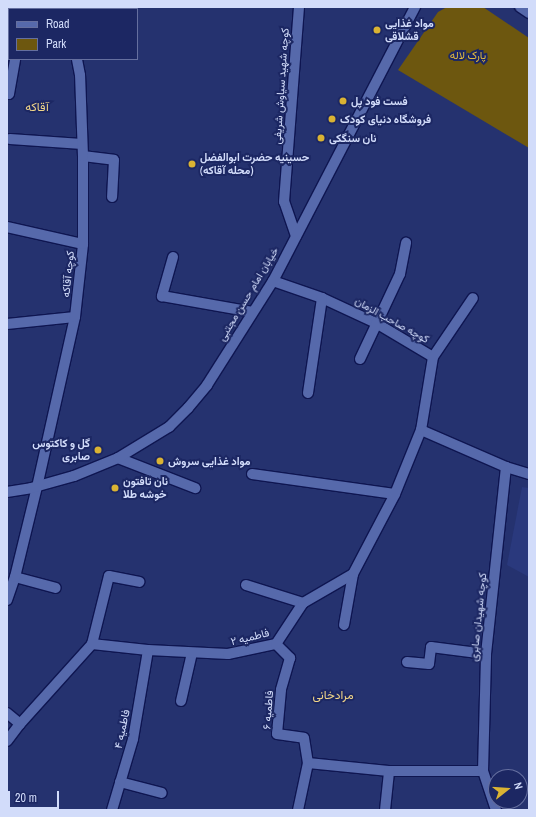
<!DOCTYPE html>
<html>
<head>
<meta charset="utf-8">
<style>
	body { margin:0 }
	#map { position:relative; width:536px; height:817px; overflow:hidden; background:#25326f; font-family:"Archivo Narrow",Vazirmatn,sans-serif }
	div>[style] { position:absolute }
	.built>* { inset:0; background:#2a397d }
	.green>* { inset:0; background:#6d570f }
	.roads { filter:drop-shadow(1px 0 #0f1651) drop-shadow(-1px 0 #0f1651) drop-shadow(0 1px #0f1651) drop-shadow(0 -1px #0f1651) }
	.minor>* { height:10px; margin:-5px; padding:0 5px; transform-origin:5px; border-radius:5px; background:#5669ab }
	.secondary>* { height:10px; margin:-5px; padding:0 5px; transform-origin:5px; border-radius:5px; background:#5669ab }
	.dots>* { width:11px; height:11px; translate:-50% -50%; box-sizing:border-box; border:2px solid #1c2763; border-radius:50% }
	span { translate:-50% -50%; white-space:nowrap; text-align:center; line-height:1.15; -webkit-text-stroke:4px #1c2763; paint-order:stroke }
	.poi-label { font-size:11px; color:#d2dcfa; font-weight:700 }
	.left { translate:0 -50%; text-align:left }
	.right { translate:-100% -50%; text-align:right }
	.park-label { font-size:11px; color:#e3bb3f }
	.street-label { font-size:11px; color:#d2dcfa }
	.neighbourhood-label { font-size:12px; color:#f0d588 }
	.frame { position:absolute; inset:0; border:8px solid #d2dcfa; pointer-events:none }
	.legend { position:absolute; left:8px; top:8px; width:130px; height:52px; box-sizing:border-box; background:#1c2763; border:1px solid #656f9f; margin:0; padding:5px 7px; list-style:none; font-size:12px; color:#d2dcfa }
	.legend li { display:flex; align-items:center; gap:8px; height:20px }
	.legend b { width:20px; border:1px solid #656f9f }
	.north { position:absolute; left:488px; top:769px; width:40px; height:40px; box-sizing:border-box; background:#1c2763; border:1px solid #656f9f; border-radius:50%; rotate:73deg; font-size:11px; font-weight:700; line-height:16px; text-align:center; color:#d2dcfa }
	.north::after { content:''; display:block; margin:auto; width:14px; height:18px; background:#dab333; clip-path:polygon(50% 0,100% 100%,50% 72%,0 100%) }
	.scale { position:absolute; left:8px; top:791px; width:51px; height:18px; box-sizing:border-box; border:2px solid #d2dcfa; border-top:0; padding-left:5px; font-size:12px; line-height:14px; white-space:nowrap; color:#d2dcfa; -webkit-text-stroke:3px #1c2763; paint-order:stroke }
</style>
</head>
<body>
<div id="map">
	<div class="built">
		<div style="clip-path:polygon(522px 487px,529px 488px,529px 577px,507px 565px)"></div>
	</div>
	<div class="green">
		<div style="clip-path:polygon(447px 7px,483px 7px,529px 38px,529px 148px,398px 70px,438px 12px)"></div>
	</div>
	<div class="roads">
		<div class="minor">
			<div style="left:68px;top:7px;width:2px;rotate:63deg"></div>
			<div style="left:7px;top:32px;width:2px"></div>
			<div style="left:7px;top:93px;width:2px;rotate:27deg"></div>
			<div style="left:9px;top:94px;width:36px;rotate:-80deg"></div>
			<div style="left:10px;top:139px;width:72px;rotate:4deg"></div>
			<div style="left:83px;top:156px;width:31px;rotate:7deg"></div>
			<div style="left:114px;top:160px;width:37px;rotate:93deg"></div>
			<div style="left:7px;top:227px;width:78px;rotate:12.6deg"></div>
			<div style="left:296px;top:236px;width:36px;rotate:-109deg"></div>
			<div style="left:284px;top:202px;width:196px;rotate:-85.6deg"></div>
			<div style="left:173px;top:257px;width:41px;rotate:105.8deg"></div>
			<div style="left:162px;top:296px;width:92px;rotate:10deg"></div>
			<div style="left:273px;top:281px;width:52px;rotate:19.1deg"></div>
			<div style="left:322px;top:298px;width:60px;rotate:24.8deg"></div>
			<div style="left:376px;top:323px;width:66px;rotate:30.8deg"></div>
			<div style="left:433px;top:357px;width:74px;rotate:99.3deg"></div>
			<div style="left:421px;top:430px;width:93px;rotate:23.5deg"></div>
			<div style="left:506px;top:467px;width:24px;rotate:17deg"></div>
			<div style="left:7px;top:324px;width:68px;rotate:-5.9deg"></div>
			<div style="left:433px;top:357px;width:71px;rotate:-55.9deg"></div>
			<div style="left:360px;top:359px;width:94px;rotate:-64.8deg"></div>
			<div style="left:400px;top:274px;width:32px;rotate:-79deg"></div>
			<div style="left:308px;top:393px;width:96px;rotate:-81.6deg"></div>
			<div style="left:118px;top:458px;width:83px;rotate:21.3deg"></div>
			<div style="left:252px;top:474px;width:144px;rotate:8deg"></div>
			<div style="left:15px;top:577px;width:42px;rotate:15deg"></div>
			<div style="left:246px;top:585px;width:60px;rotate:17.5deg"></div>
			<div style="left:7px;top:600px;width:24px;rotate:-71deg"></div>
			<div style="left:15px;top:577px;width:93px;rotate:-76.3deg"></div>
			<div style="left:37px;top:487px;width:174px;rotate:-77.4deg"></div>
			<div style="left:75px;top:317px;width:73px;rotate:-83.7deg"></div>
			<div style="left:83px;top:244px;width:88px;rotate:-90deg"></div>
			<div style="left:83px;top:156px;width:81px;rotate:-92.1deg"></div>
			<div style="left:80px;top:75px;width:16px;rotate:-101deg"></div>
			<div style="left:344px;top:625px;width:52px;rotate:-80deg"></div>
			<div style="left:92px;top:644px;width:70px;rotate:-76deg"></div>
			<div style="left:109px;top:576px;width:31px;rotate:11deg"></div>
			<div style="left:276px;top:644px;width:20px;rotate:45deg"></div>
			<div style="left:290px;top:658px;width:33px;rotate:106deg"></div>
			<div style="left:281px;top:690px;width:44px;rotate:95.2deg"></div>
			<div style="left:277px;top:734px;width:27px;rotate:8deg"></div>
			<div style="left:304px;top:738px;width:25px;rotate:81deg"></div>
			<div style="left:308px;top:763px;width:48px;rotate:102deg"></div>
			<div style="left:407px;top:662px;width:22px;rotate:5deg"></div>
			<div style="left:429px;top:664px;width:17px;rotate:-83deg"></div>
			<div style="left:431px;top:647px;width:55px;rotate:7.3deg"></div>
			<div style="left:181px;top:701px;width:49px;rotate:-77.1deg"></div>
			<div style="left:7px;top:713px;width:17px;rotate:40deg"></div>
			<div style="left:7px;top:741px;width:21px;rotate:-53deg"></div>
			<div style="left:20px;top:724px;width:108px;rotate:-48deg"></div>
			<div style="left:92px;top:644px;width:56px;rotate:6.1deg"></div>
			<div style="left:148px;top:650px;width:80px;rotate:2.9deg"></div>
			<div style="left:228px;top:654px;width:49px;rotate:-11.8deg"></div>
			<div style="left:276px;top:644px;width:49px;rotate:-56.6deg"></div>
			<div style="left:303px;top:603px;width:58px;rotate:-30.1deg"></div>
			<div style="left:353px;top:574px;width:90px;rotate:-62.3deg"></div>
			<div style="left:395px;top:494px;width:69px;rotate:-67.9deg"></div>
			<div style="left:308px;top:763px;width:81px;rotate:5.6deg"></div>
			<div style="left:389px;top:771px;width:94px"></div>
			<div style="left:483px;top:771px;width:117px;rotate:-88.5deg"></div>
			<div style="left:486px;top:654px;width:188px;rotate:-83.9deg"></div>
			<div style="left:483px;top:771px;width:41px;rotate:71.6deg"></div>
			<div style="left:120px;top:782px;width:43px;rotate:14.7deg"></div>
			<div style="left:112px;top:810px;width:74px;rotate:-73.5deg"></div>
			<div style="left:133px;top:739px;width:90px;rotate:-80.4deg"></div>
			<div style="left:385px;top:810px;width:39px;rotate:-84deg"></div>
		</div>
		<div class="secondary">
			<div style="left:520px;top:7px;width:11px;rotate:34deg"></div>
			<div style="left:7px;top:492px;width:24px;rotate:-9deg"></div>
			<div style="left:31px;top:488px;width:45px;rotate:-15.6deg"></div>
			<div style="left:74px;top:476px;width:48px;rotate:-22.2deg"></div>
			<div style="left:118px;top:458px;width:60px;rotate:-31.3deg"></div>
			<div style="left:169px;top:427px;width:27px;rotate:-45deg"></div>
			<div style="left:188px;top:408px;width:30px;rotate:-50deg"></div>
			<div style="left:207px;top:385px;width:123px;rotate:-57.6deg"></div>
			<div style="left:273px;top:281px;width:309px;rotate:-62.6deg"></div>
		</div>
	</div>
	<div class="dots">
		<div style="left:377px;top:30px;background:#dab333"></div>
		<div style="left:343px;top:101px;background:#dab333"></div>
		<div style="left:332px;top:119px;background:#dab333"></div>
		<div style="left:321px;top:138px;background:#dab333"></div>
		<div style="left:192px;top:164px;background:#dab333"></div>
		<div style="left:98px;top:450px;background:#dab333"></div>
		<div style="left:160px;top:461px;background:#dab333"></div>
		<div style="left:115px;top:488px;background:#dab333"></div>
	</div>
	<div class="poi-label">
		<span class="left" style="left:385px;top:30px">مواد غذایی<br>قشلاقی</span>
		<span class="left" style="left:351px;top:101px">فست فود پل</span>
		<span class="left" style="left:340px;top:119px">فروشگاه دنیای کودک</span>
		<span class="left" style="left:329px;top:138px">نان سنگکی</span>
		<span class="left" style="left:200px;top:164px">حسینیه حضرت ابوالفضل<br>(محله آقاکه)</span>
		<span class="right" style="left:90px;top:450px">گل و کاکتوس<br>صابری</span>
		<span class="left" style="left:168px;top:461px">مواد غذایی سروش</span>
		<span class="left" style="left:123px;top:488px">نان تافتون<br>خوشه طلا</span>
	</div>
	<div class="park-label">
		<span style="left:468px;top:55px">پارک لاله</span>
	</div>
	<div class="street-label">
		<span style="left:281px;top:86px;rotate:-86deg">کوچه شهید سیاوش شریفی</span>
		<span style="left:68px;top:274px;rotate:-84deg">کوچه آقاکه</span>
		<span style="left:248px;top:294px;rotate:-59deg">خیابان امام حسن مجتبی</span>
		<span style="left:392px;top:320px;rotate:29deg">کوچه صاحب الزمان</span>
		<span style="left:478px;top:617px;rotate:-84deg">کوچه شهیدان صابری</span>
		<span style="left:250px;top:637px;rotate:-14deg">فاطمیه ۲</span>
		<span style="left:268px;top:710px;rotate:-86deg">فاطمیه ۶</span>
		<span style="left:122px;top:729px;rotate:-78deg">فاطمیه ۴</span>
	</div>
	<div class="neighbourhood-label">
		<span style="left:37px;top:108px">آقاکه</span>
		<span style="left:333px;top:696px">مرادخانی</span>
	</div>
	<div class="frame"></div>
	<ul class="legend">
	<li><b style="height:5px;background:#5669ab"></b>Road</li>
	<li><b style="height:11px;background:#6d570f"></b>Park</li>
	</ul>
	<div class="north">N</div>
	<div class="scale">20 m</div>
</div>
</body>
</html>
